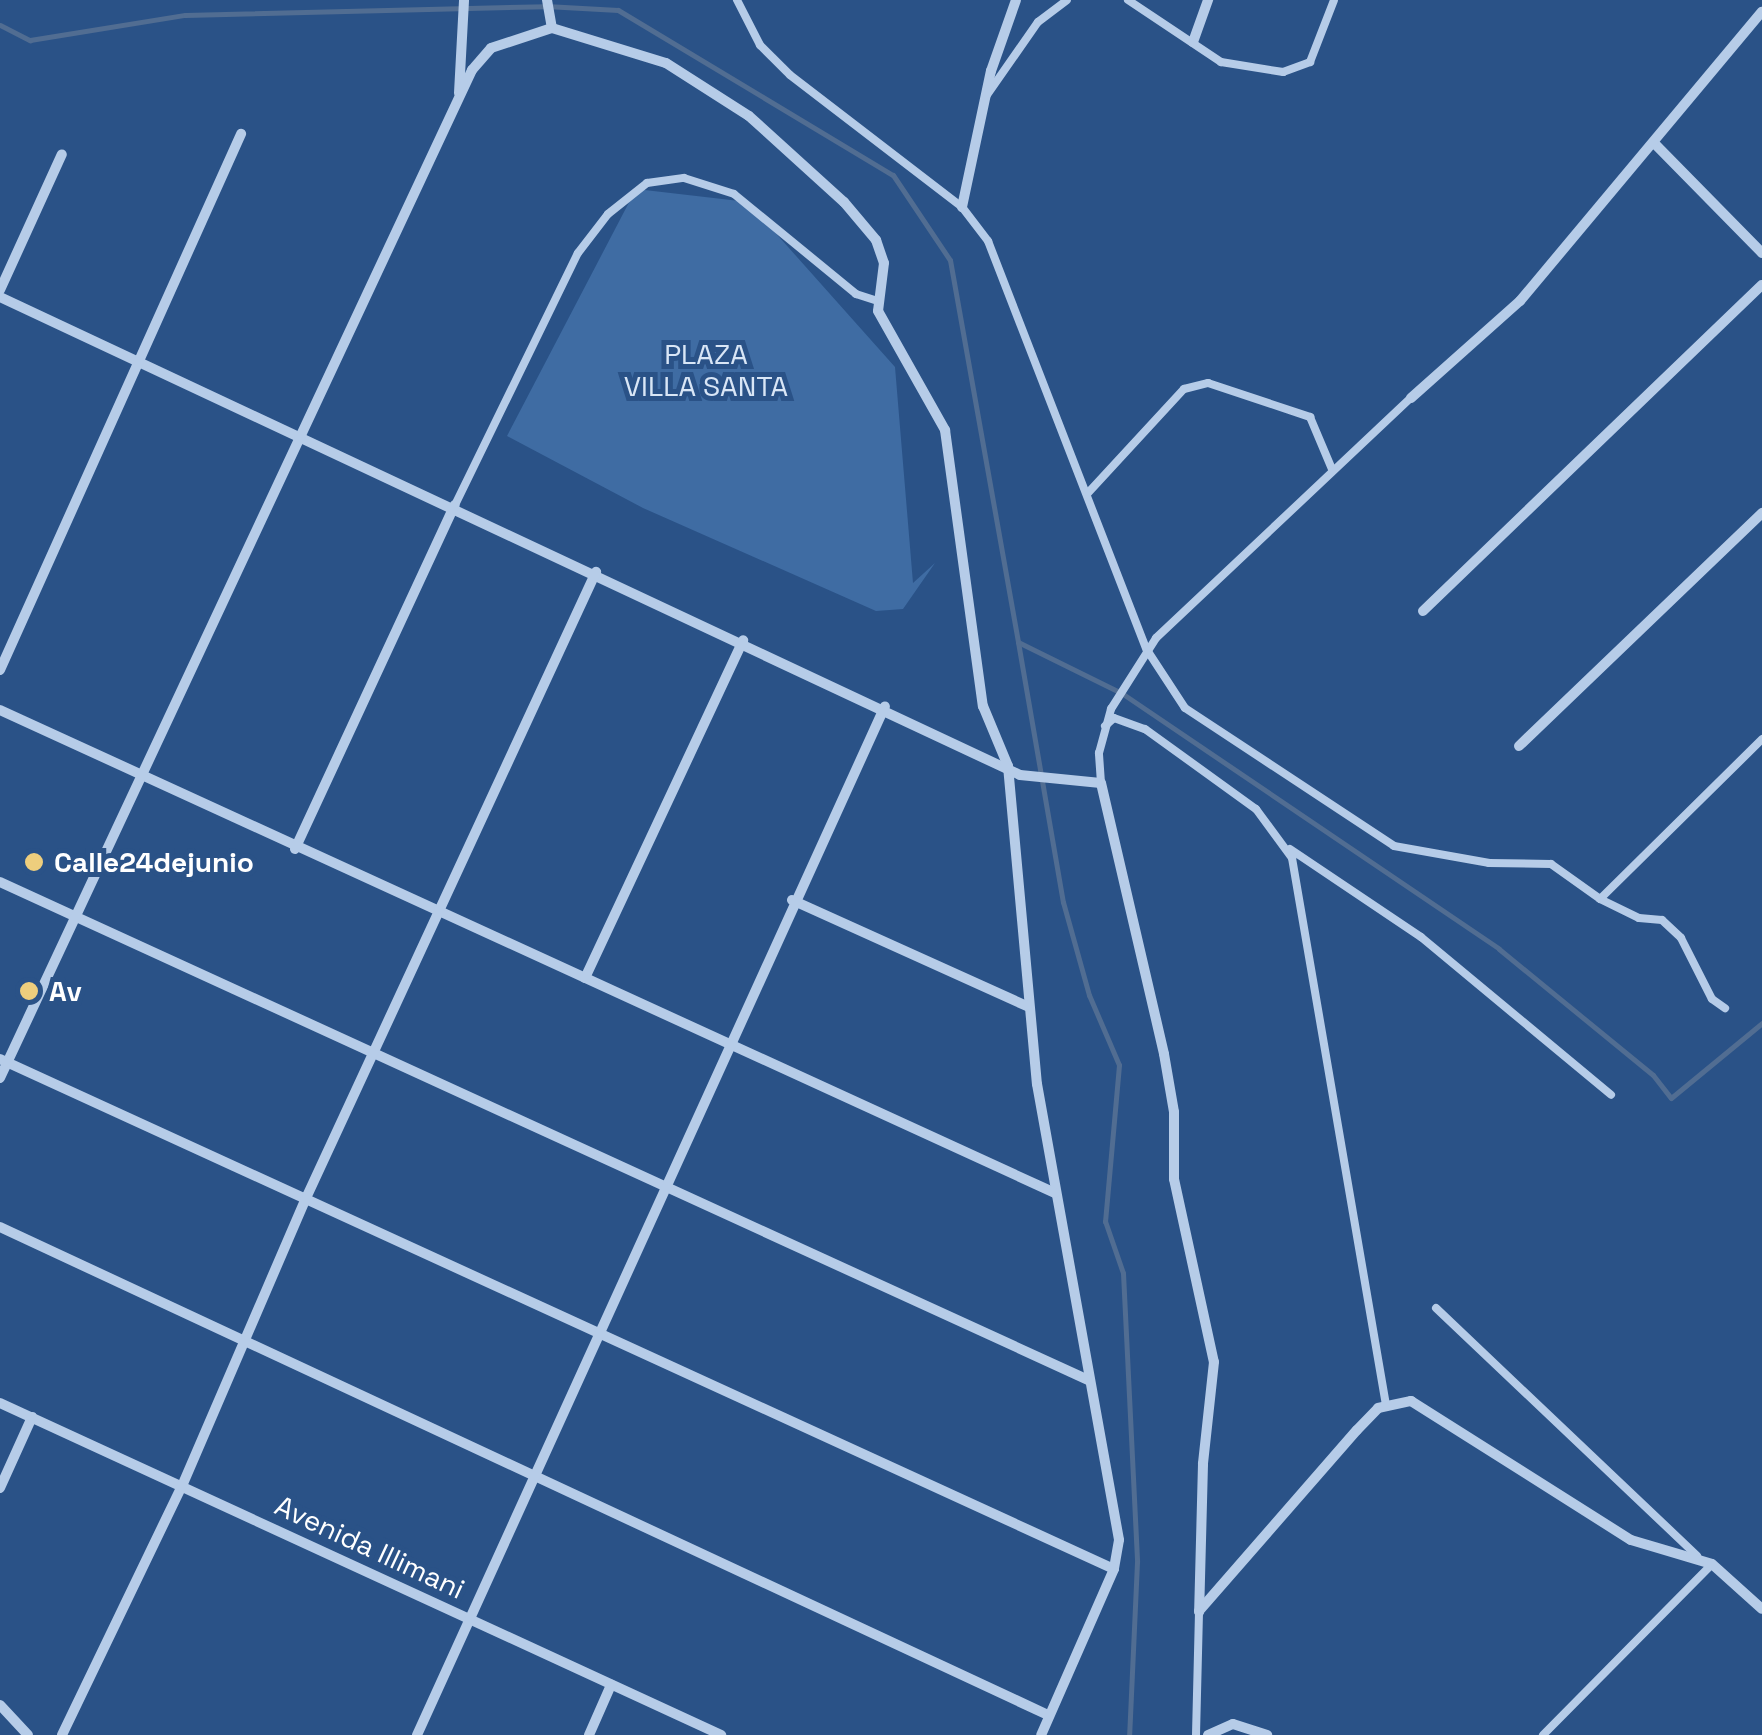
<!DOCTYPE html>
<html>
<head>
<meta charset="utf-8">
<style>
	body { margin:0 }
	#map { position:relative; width:1762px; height:1735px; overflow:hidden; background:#2a5287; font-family:"Space Grotesk",sans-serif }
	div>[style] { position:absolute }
	.green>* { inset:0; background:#3f6ca3 }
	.stream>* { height:5px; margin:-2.5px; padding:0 2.5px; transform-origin:2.5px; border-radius:2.5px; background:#516d92 }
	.service>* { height:8px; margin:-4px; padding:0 4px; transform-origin:4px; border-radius:4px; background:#b6cce8 }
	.minor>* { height:10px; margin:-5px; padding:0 5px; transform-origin:5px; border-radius:5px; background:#b6cce8 }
	.dots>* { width:28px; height:28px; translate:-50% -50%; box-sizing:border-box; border:5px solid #2a5287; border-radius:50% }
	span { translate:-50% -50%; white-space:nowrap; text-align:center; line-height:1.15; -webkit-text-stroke:10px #2a5287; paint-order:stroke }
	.park-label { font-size:28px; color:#d9e6f6 }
	.poi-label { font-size:28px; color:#fff; font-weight:700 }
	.left { translate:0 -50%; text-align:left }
	.street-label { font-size:28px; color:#fff }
</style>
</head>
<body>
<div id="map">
	<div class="green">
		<div style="clip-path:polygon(636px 189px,748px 202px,895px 367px,913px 583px,935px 563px,903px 609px,876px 611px,643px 508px,507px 436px)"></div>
	</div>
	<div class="stream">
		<div style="left:0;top:25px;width:34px;rotate:27deg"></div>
		<div style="left:30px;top:40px;width:157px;rotate:-9.2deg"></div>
		<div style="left:185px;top:15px;width:361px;rotate:-1.4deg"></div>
		<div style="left:546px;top:6px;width:72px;rotate:3.2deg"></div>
		<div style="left:618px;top:10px;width:321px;rotate:31deg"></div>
		<div style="left:893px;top:175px;width:102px;rotate:56.2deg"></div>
		<div style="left:950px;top:260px;width:388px;rotate:79.9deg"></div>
		<div style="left:1018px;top:642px;width:117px;rotate:26.3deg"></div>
		<div style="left:1123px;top:694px;width:454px;rotate:34.1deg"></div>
		<div style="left:1499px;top:949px;width:199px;rotate:39.3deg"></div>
		<div style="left:1653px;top:1075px;width:29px;rotate:52deg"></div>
		<div style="left:1671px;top:1098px;width:118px;rotate:-39.5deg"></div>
		<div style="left:1018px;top:642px;width:264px;rotate:80.2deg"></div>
		<div style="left:1063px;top:902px;width:97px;rotate:74.4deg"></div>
		<div style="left:1089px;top:995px;width:76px;rotate:66.8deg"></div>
		<div style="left:1119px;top:1065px;width:157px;rotate:95.1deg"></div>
		<div style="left:1105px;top:1221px;width:55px;rotate:70.9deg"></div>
		<div style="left:1123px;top:1273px;width:289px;rotate:87.2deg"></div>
		<div style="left:1137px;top:1562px;width:173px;rotate:92.6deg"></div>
	</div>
	<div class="service">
		<div style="left:737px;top:0;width:51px;rotate:62.9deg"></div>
		<div style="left:760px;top:45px;width:42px;rotate:45deg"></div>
		<div style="left:790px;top:75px;width:217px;rotate:37.5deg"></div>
		<div style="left:962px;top:207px;width:43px;rotate:52.6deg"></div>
		<div style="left:988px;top:241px;width:439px;rotate:68.8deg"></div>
		<div style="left:1147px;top:650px;width:69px;rotate:56.8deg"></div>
		<div style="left:1185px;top:708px;width:250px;rotate:33.4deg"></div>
		<div style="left:1394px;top:846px;width:97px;rotate:10.1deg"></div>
		<div style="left:1489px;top:863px;width:62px;rotate:0.9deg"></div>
		<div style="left:1551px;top:864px;width:60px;rotate:35.5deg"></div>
		<div style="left:1600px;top:899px;width:43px;rotate:26deg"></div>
		<div style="left:1639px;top:918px;width:23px;rotate:5deg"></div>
		<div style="left:1662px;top:920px;width:26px;rotate:43deg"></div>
		<div style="left:1681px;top:938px;width:68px;rotate:63.1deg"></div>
		<div style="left:1712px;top:999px;width:16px;rotate:35deg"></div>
		<div style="left:1128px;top:0;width:112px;rotate:33.7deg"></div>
		<div style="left:1221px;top:62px;width:63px;rotate:9.2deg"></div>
		<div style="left:1283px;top:72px;width:29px;rotate:-20deg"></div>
		<div style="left:1310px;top:62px;width:66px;rotate:-68.8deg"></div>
		<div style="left:987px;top:95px;width:89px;rotate:-55.1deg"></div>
		<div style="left:1038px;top:22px;width:36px;rotate:-37deg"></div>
		<div style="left:1087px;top:494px;width:143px;rotate:-47.3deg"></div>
		<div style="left:1184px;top:389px;width:25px;rotate:-14deg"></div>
		<div style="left:1208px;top:383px;width:108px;rotate:18.4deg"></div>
		<div style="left:1310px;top:417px;width:56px;rotate:67.1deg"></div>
		<div style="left:455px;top:505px;width:280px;rotate:-64deg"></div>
		<div style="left:578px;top:253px;width:49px;rotate:-52.4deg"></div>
		<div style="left:608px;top:214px;width:50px;rotate:-38.5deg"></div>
		<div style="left:647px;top:183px;width:37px;rotate:-8deg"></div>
		<div style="left:684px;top:178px;width:52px;rotate:17.7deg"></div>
		<div style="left:734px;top:194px;width:158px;rotate:39.3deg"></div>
		<div style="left:856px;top:294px;width:22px;rotate:18deg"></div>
		<div style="left:1105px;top:726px;width:12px;rotate:-42deg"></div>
		<div style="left:1114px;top:718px;width:33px;rotate:20deg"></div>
		<div style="left:1145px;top:729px;width:137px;rotate:35.8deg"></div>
		<div style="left:1256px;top:809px;width:61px;rotate:53.7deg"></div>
		<div style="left:1292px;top:858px;width:555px;rotate:80.25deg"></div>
		<div style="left:1101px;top:783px;width:30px;rotate:-94deg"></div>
		<div style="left:1099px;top:753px;width:46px;rotate:-74.7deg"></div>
		<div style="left:1111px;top:709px;width:84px;rotate:-57.6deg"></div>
		<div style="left:1156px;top:638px;width:350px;rotate:-43.3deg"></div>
		<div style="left:1290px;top:849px;width:158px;rotate:33.9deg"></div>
		<div style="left:1421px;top:937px;width:247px;rotate:39.7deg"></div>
		<div style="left:1600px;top:899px;width:228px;rotate:-44.6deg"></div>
		<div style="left:1436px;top:1308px;width:360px;rotate:43.5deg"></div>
		<div style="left:1196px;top:1735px;width:123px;rotate:-88.6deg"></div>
		<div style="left:1543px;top:1735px;width:240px;rotate:-45.3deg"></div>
	</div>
	<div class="minor">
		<div style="left:547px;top:0;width:28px;rotate:80deg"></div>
		<div style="left:552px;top:28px;width:119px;rotate:17.1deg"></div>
		<div style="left:666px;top:63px;width:98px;rotate:32.6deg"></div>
		<div style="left:749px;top:116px;width:128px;rotate:42.2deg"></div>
		<div style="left:844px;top:202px;width:50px;rotate:49.9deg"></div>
		<div style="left:876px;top:240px;width:24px;rotate:71deg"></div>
		<div style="left:884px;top:263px;width:48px;rotate:97.1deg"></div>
		<div style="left:878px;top:311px;width:137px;rotate:60.6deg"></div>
		<div style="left:945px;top:430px;width:279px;rotate:82.2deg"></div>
		<div style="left:983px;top:706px;width:65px;rotate:67.4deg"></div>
		<div style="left:1008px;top:766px;width:319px;rotate:84.8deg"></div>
		<div style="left:1037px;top:1084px;width:463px;rotate:79.8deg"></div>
		<div style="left:1119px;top:1540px;width:29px;rotate:100deg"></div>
		<div style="left:1114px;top:1569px;width:181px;rotate:113.7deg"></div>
		<div style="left:1193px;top:42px;width:45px;rotate:-70.3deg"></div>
		<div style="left:459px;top:93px;width:93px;rotate:-86.9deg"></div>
		<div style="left:1655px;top:144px;width:153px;rotate:45.5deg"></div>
		<div style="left:962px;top:207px;width:139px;rotate:-78deg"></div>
		<div style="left:991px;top:71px;width:75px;rotate:-70.6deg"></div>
		<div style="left:0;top:290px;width:149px;rotate:-65.5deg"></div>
		<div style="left:0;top:297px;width:1126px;rotate:25.11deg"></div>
		<div style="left:1020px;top:775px;width:81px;rotate:5.6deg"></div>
		<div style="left:1101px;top:783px;width:278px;rotate:76.9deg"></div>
		<div style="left:1164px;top:1054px;width:59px;rotate:80.2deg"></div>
		<div style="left:1174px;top:1112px;width:67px;rotate:90deg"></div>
		<div style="left:1174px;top:1179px;width:187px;rotate:77.7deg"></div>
		<div style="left:1214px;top:1362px;width:103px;rotate:96.2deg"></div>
		<div style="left:1203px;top:1464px;width:148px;rotate:91.5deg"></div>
		<div style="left:1411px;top:398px;width:146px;rotate:-41.7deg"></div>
		<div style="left:1520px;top:301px;width:377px;rotate:-50.1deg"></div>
		<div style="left:1423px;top:611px;width:470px;rotate:-43.9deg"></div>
		<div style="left:0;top:670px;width:588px;rotate:-65.79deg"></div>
		<div style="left:0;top:710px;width:1160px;rotate:24.6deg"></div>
		<div style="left:1519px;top:746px;width:337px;rotate:-43.8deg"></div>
		<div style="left:295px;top:849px;width:379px;rotate:-65.1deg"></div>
		<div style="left:0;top:882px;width:1197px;rotate:24.59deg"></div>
		<div style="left:792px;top:900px;width:260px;rotate:24.3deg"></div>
		<div style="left:585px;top:978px;width:373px;rotate:-64.9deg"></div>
		<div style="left:0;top:1059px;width:1225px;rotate:24.6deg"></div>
		<div style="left:0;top:1078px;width:1113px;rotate:-64.91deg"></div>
		<div style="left:472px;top:70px;width:29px;rotate:-49deg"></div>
		<div style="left:491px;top:48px;width:64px;rotate:-18.2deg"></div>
		<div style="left:0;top:1227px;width:1156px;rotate:24.97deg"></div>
		<div style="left:0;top:1403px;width:794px;rotate:24.72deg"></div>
		<div style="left:0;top:1488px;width:78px;rotate:-65.7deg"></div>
		<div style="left:1199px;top:1611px;width:240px;rotate:-48.9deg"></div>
		<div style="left:1357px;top:1430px;width:30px;rotate:-46deg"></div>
		<div style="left:1378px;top:1408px;width:34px;rotate:-12deg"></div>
		<div style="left:1411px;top:1401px;width:260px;rotate:32.3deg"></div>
		<div style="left:1631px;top:1540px;width:84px;rotate:16.5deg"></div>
		<div style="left:1712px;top:1564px;width:67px;rotate:42deg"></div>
		<div style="left:0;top:1705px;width:41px;rotate:47deg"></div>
		<div style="left:62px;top:1735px;width:276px;rotate:-64.3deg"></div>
		<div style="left:182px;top:1486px;width:316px;rotate:-66.7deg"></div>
		<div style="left:307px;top:1196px;width:688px;rotate:-65.15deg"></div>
		<div style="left:417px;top:1735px;width:1130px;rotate:-65.54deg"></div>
		<div style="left:589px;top:1735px;width:55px;rotate:-66.3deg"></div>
		<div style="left:1208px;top:1735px;width:27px;rotate:-24deg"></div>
		<div style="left:1233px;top:1724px;width:36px;rotate:18deg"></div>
	</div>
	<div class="dots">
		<div style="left:34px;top:862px;background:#eece7d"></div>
		<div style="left:29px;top:991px;background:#eece7d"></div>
	</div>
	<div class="park-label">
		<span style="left:706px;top:370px">PLAZA<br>VILLA SANTA</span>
	</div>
	<div class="poi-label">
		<span class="left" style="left:54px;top:862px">Calle24dejunio</span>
		<span class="left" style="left:49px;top:991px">Av</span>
	</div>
	<div class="street-label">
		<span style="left:370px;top:1547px;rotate:25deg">Avenida Illimani</span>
	</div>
</div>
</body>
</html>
